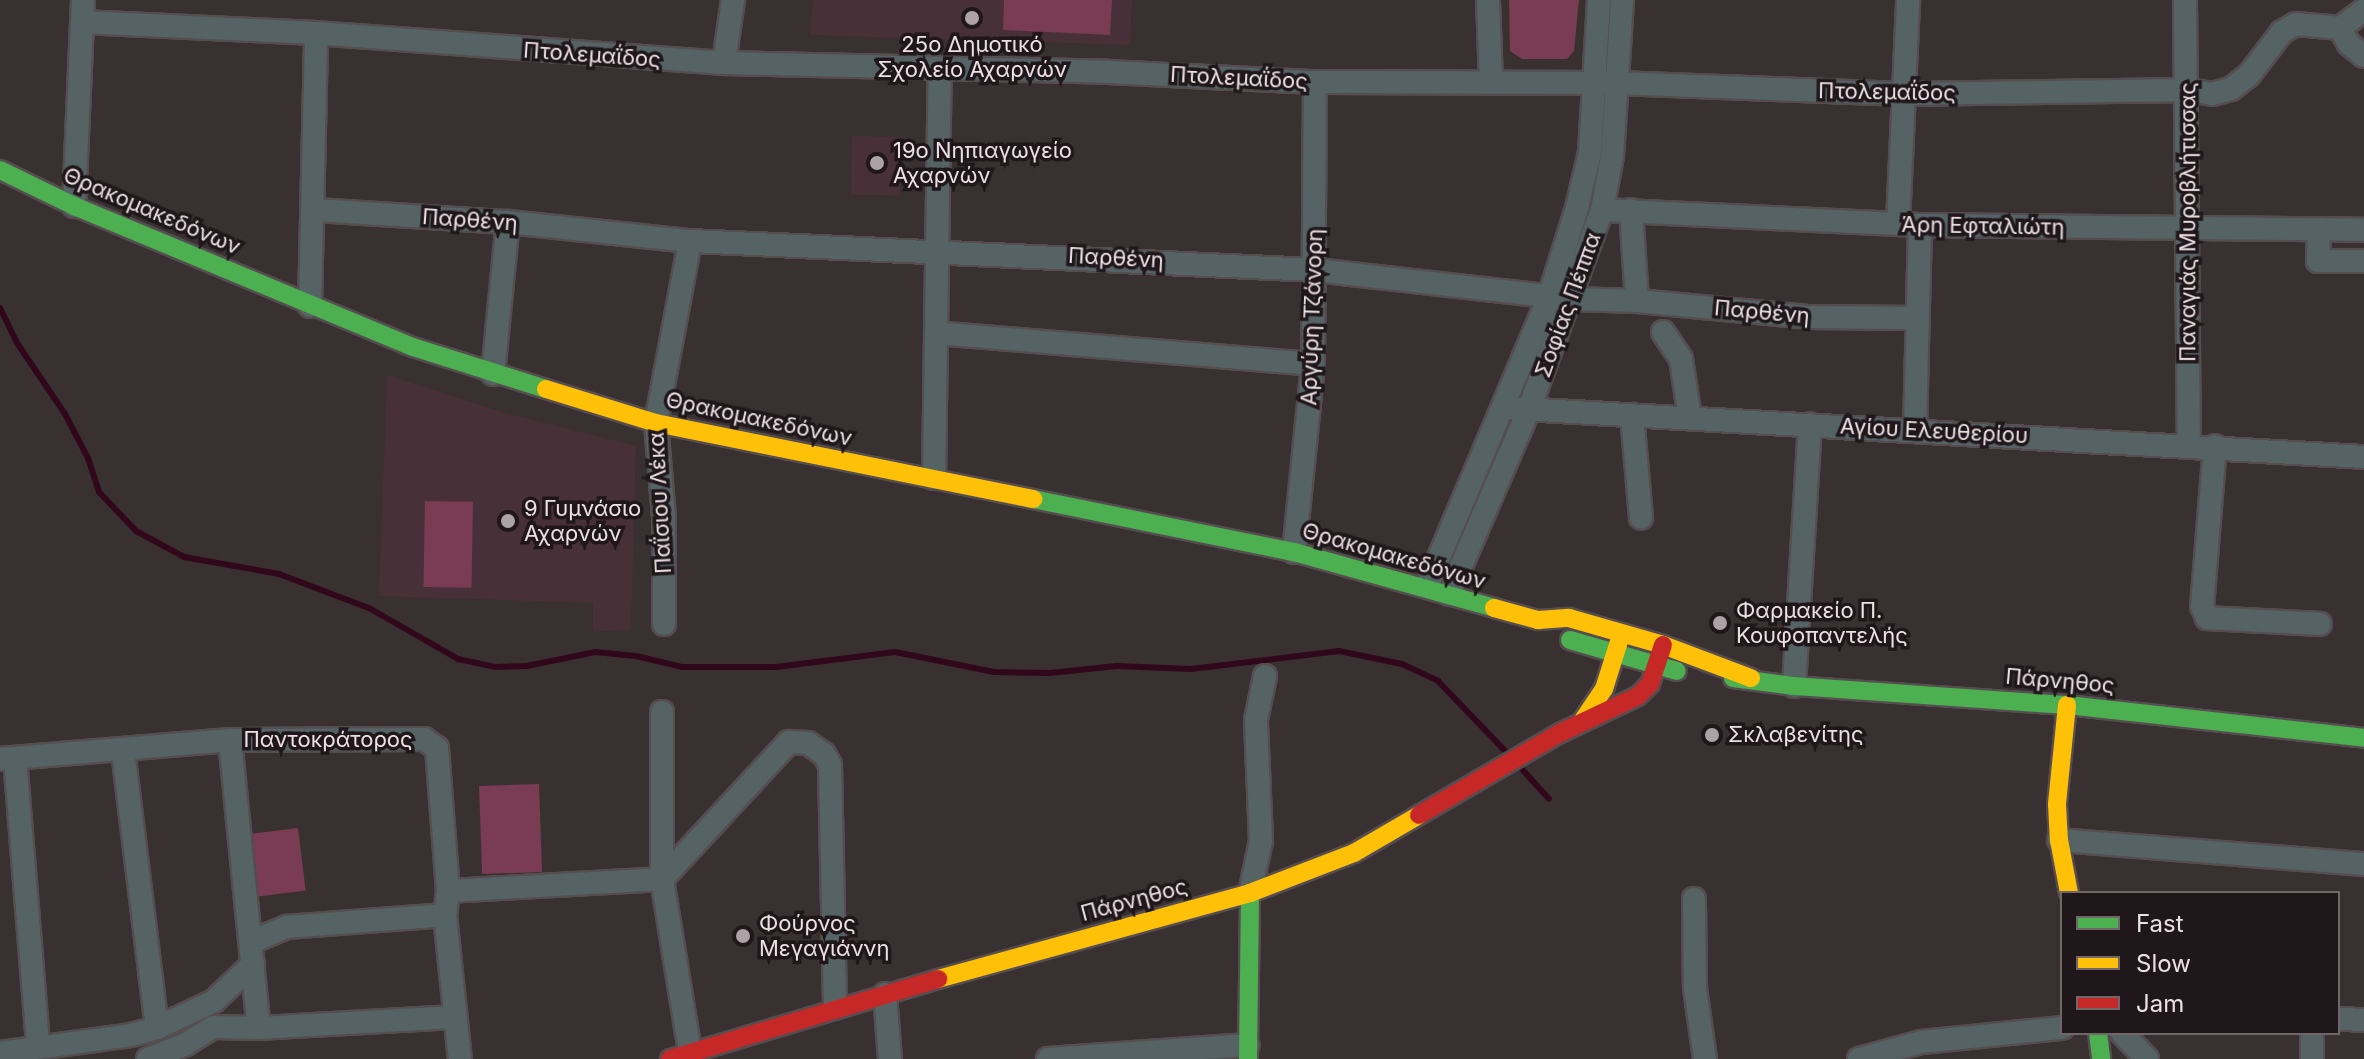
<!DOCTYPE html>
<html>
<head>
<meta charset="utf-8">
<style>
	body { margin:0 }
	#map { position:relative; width:2364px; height:1059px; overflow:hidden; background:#393032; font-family:Inter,sans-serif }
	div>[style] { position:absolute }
	.built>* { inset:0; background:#473037; transform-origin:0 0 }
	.green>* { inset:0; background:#793c53; transform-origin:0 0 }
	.stream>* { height:6px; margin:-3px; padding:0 3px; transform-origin:3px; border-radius:3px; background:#31081a }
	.roads { filter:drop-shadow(2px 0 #554d4f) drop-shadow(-2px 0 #554d4f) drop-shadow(0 2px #554d4f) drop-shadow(0 -2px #554d4f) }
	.street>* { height:22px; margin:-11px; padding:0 11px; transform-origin:11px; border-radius:11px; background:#566365 }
	.fast>* { height:18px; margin:-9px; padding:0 9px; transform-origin:9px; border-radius:9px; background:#4caf50 }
	.slow>* { height:18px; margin:-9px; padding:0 9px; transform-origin:9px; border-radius:9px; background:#ffc107 }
	.jam>* { height:18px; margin:-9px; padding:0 9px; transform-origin:9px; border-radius:9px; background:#c62828 }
	.dots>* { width:22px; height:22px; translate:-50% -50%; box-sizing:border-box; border:4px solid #1f1719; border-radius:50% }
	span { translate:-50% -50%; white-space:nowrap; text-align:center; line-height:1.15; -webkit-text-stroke:7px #1f1719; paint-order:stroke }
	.poi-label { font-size:22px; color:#ece0e4 }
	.left { translate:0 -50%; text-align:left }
	.street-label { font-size:22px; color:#ece0e4 }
	.legend { position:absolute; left:2060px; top:891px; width:280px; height:144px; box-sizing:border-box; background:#1f1719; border:2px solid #71676a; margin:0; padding:10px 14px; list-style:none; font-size:24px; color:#ece0e4 }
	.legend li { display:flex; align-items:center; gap:16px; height:40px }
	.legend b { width:40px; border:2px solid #71676a }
</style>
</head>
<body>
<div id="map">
	<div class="built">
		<div style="clip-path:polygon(813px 0,1132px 0,1130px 45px,810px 35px)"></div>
		<div style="left:852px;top:136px;width:49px;height:59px;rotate:1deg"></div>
		<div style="clip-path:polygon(387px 375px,505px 413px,636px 446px,631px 629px,593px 632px,593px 603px,379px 596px)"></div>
	</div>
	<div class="green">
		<div style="clip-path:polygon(1004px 0,1112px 0,1110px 35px,1003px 30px)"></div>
		<div style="clip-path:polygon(1509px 0,1579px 0,1574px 51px,1567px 59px,1522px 59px,1510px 51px)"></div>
		<div style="left:425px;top:501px;width:48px;height:86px;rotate:1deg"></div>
		<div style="left:539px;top:784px;width:88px;height:60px;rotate:88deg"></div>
		<div style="left:298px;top:828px;width:63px;height:48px;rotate:83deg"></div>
	</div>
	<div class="stream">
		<div style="left:0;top:308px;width:39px;rotate:64deg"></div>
		<div style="left:17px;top:343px;width:86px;rotate:55.9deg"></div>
		<div style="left:65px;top:414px;width:50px;rotate:62.4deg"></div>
		<div style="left:88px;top:458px;width:36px;rotate:72deg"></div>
		<div style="left:99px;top:492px;width:54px;rotate:46.5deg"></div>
		<div style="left:136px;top:531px;width:55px;rotate:28.4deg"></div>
		<div style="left:184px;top:557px;width:97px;rotate:10.1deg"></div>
		<div style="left:279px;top:574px;width:96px;rotate:20.7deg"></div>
		<div style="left:369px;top:608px;width:103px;rotate:29.8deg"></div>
		<div style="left:458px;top:659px;width:38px;rotate:12deg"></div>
		<div style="left:495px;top:667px;width:32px;rotate:-2deg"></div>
		<div style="left:527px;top:666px;width:69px;rotate:-11.6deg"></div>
		<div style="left:595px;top:652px;width:41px;rotate:5.6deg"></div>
		<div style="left:636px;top:656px;width:47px;rotate:13.4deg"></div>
		<div style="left:682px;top:667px;width:94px"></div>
		<div style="left:776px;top:667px;width:120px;rotate:-7.2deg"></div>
		<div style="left:895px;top:652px;width:101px;rotate:11.4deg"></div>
		<div style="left:994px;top:672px;width:56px;rotate:1deg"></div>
		<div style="left:1050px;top:673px;width:67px;rotate:-6deg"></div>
		<div style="left:1117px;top:666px;width:74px;rotate:2.3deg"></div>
		<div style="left:1191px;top:669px;width:149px;rotate:-6.9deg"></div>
		<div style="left:1339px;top:651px;width:64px;rotate:11.7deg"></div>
		<div style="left:1402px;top:664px;width:40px;rotate:25deg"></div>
		<div style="left:1438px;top:681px;width:100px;rotate:46.2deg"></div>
		<div style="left:1520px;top:767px;width:43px;rotate:47.8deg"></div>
	</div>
	<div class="roads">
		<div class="street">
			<div style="left:1488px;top:0;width:82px;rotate:87.9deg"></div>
			<div style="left:2185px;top:0;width:445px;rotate:89.5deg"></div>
			<div style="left:82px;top:22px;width:234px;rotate:2.7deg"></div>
			<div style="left:316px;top:33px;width:409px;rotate:4.2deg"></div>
			<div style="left:724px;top:63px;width:384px;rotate:1.3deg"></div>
			<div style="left:1108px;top:72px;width:207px;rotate:2.8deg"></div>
			<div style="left:1315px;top:82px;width:302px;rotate:0.2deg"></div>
			<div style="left:1617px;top:83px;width:287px;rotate:2.2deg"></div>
			<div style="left:1904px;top:94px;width:284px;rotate:-0.8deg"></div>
			<div style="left:2188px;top:90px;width:24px;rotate:9deg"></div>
			<div style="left:2212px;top:94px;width:20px;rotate:-15deg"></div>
			<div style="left:2231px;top:89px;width:23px;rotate:-38deg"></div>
			<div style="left:2249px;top:75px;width:54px;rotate:-52.5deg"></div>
			<div style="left:2282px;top:32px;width:16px;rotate:-30deg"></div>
			<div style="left:2296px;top:24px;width:44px;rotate:5.2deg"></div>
			<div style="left:2340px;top:28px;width:30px;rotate:-37deg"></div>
			<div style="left:2340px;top:28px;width:18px;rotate:61deg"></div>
			<div style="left:2349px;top:44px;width:19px;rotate:39deg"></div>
			<div style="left:724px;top:63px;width:64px;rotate:-81.9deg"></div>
			<div style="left:74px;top:206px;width:206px;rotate:-87.5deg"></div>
			<div style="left:315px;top:210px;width:193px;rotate:3.6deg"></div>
			<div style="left:508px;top:222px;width:183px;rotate:6deg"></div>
			<div style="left:690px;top:241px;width:626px;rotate:2.66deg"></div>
			<div style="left:1315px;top:270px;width:259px;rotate:6.4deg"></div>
			<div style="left:1572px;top:299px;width:65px;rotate:1.8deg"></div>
			<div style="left:1637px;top:301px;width:172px;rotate:5.3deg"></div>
			<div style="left:1808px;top:317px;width:109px;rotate:0.5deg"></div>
			<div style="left:1602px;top:210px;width:318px;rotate:2.7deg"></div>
			<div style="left:1920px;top:225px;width:444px;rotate:0.6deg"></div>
			<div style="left:1631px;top:210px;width:91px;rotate:86.2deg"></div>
			<div style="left:1898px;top:224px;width:224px;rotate:-87.4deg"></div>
			<div style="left:2319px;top:229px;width:32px;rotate:92deg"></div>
			<div style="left:2318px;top:261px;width:46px"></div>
			<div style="left:310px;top:306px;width:273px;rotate:-88.7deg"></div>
			<div style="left:1663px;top:332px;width:32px;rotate:56deg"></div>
			<div style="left:1681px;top:359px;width:60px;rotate:81.3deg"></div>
			<div style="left:936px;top:333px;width:378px;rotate:4.7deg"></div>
			<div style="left:493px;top:374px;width:153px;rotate:-84.4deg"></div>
			<div style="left:1504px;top:408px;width:861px;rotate:3.26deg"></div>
			<div style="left:1632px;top:415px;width:103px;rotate:85deg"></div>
			<div style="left:1915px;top:430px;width:205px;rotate:-88.6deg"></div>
			<div style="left:2215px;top:446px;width:161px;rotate:94.6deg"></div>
			<div style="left:2202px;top:606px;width:13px;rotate:67deg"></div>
			<div style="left:2207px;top:618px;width:113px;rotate:3deg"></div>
			<div style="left:934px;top:478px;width:410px;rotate:-89.2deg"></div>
			<div style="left:1294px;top:552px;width:189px;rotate:-84.2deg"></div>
			<div style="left:1313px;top:364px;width:282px;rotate:-89.6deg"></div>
			<div style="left:1427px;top:586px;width:314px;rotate:-67.1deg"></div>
			<div style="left:1549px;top:297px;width:93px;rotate:-72.5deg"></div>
			<div style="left:1577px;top:208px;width:57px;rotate:-76.9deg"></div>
			<div style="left:1590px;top:152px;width:152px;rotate:-86.6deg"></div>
			<div style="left:1449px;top:594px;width:202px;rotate:-66.6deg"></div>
			<div style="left:1529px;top:409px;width:212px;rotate:-69.9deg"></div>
			<div style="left:1602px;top:210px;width:55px;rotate:-79.5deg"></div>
			<div style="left:1612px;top:156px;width:156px;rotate:-86.3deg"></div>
			<div style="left:664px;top:624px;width:107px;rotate:-90deg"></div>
			<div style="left:664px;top:517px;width:94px;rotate:-94.9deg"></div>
			<div style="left:656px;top:423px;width:185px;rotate:-79.4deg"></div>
			<div style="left:1794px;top:686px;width:262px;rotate:-86.5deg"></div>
			<div style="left:662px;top:712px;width:167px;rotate:90deg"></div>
			<div style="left:662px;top:879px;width:182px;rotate:80.8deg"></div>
			<div style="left:230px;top:740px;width:289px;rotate:84.3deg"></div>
			<div style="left:123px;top:751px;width:279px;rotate:83deg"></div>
			<div style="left:15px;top:758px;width:290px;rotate:85.4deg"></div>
			<div style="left:0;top:759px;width:231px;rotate:-4.7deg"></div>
			<div style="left:230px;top:740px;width:194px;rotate:-0.3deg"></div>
			<div style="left:424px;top:739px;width:16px;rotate:35deg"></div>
			<div style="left:437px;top:748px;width:143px;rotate:85.6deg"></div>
			<div style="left:448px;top:891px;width:24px;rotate:97deg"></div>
			<div style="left:445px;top:915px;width:145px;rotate:84.1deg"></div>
			<div style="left:2059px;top:840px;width:306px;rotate:4.5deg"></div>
			<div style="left:448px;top:891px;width:214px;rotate:-3.2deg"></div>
			<div style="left:662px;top:879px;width:187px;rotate:-47.2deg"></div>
			<div style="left:789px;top:742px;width:19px;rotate:3deg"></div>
			<div style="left:808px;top:743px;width:19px;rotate:35deg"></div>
			<div style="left:824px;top:754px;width:13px;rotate:61deg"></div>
			<div style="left:830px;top:765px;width:242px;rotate:88.8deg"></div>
			<div style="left:1250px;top:893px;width:53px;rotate:-78.1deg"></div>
			<div style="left:1261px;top:841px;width:121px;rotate:-92.4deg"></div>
			<div style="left:1256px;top:720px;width:45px;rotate:-78.4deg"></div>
			<div style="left:1694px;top:899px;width:89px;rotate:89.4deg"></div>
			<div style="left:1695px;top:988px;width:72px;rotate:82deg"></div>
			<div style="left:251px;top:942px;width:39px;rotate:-23deg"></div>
			<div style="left:287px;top:927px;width:158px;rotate:-4.3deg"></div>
			<div style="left:885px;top:994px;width:65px;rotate:85.6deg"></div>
			<div style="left:2338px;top:1019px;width:26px;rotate:2deg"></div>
			<div style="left:2122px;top:1033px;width:36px;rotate:46deg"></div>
			<div style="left:0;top:1053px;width:132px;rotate:-7.8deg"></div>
			<div style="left:131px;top:1035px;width:27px;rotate:-15deg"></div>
			<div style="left:157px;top:1028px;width:63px;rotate:-25.3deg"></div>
			<div style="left:214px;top:1001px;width:54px;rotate:-43.5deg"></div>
			<div style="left:148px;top:1059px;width:41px;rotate:-21.5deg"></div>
			<div style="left:186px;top:1044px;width:32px;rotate:-32deg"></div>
			<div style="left:213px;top:1027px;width:46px;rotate:1.2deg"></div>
			<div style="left:259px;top:1028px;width:194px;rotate:-3.2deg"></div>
			<div style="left:1048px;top:1059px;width:200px;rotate:-4deg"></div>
			<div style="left:1859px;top:1059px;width:64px;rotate:-15.3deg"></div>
			<div style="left:1921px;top:1042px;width:142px;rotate:-5.7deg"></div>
			<div style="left:2312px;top:1059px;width:26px;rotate:-90deg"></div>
		</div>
		<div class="fast">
			<div style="left:0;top:170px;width:82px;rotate:25.9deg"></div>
			<div style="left:74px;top:206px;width:367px;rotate:22.6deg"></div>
			<div style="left:413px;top:347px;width:139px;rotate:17.5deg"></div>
			<div style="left:1033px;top:499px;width:266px;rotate:11.5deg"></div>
			<div style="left:1294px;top:552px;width:208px;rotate:15.6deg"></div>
			<div style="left:1570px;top:640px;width:111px;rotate:16.2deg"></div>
			<div style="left:1733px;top:678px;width:62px;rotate:7.5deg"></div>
			<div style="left:1794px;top:686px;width:274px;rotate:4deg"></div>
			<div style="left:2067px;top:705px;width:299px;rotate:6.3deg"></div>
			<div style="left:2098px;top:1033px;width:26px;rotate:83deg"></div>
			<div style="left:1248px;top:1059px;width:166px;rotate:-89.3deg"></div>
		</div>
		<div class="slow">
			<div style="left:546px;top:389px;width:115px;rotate:17.2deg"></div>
			<div style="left:656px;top:423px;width:385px;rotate:11.4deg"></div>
			<div style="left:1494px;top:608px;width:46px;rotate:15.3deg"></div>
			<div style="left:1538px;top:620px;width:31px;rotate:-4deg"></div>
			<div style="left:1569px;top:618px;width:98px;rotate:16deg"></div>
			<div style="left:1663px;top:645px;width:94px;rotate:20.6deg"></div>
			<div style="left:2067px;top:705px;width:100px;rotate:95.8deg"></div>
			<div style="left:2057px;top:804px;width:36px;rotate:87deg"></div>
			<div style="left:2059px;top:840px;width:54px;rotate:79.3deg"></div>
			<div style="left:1583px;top:720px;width:37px;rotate:-56deg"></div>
			<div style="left:1604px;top:689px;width:57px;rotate:-72.5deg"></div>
			<div style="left:938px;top:979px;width:324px;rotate:-15.4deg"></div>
			<div style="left:1250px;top:893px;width:111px;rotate:-21deg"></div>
			<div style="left:1354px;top:853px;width:75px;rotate:-30.3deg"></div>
		</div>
		<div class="jam">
			<div style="left:1419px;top:815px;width:163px;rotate:-30.2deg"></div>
			<div style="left:1560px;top:733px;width:86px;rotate:-25.4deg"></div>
			<div style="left:1638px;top:696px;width:17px;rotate:-45deg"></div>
			<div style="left:1650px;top:684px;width:41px;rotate:-71.6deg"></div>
			<div style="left:670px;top:1059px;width:280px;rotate:-16.6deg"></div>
		</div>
	</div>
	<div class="dots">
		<div style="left:972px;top:18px;background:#ada2a6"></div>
		<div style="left:877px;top:163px;background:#ada2a6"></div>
		<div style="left:508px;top:521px;background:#ada2a6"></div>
		<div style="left:1720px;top:623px;background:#ada2a6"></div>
		<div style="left:1712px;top:735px;background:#ada2a6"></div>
		<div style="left:743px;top:936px;background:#ada2a6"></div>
	</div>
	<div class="poi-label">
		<span style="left:972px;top:57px">25ο Δημοτικό<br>Σχολείο Αχαρνών</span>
		<span class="left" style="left:893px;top:163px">19ο Νηπιαγωγείο<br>Αχαρνών</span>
		<span class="left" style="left:524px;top:521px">9 Γυμνάσιο<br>Αχαρνών</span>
		<span class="left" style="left:1736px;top:623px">Φαρμακείο Π.<br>Κουφοπαντελής</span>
		<span class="left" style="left:1728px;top:735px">Σκλαβενίτης</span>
		<span class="left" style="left:759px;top:936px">Φούρνος<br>Μεγαγιάννη</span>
	</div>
	<div class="street-label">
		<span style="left:592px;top:55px;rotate:4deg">Πτολεμαΐδος</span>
		<span style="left:1239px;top:78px;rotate:3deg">Πτολεμαΐδος</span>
		<span style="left:1887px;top:92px;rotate:1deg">Πτολεμαΐδος</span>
		<span style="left:152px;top:211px;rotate:23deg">Θρακομακεδόνων</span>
		<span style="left:470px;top:220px;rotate:4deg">Παρθένη</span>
		<span style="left:2188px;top:222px;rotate:-90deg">Παναγιάς Μυροβλήτισσας</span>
		<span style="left:1983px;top:226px;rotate:1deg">Άρη Εφταλιώτη</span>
		<span style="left:1116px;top:258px;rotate:3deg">Παρθένη</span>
		<span style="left:1568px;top:305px;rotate:-70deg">Σοφίας Πέππα</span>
		<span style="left:1762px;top:312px;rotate:5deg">Παρθένη</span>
		<span style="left:1312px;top:317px;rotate:-88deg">Αργύρη Τζάνορη</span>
		<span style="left:759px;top:419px;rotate:12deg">Θρακομακεδόνων</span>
		<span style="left:1934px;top:431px;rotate:3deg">Αγίου Ελευθερίου</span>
		<span style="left:660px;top:503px;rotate:-93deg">Παΐσιου Λέκα</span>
		<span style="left:1394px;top:556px;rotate:16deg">Θρακομακεδόνων</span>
		<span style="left:2060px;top:681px;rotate:5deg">Πάρνηθος</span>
		<span style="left:328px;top:740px">Παντοκράτορος</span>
		<span style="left:1134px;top:900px;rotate:-15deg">Πάρνηθος</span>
	</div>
	<ul class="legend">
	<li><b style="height:10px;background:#4caf50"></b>Fast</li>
	<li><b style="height:10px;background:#ffc107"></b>Slow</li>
	<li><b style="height:10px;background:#c62828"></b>Jam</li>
	</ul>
</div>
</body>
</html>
